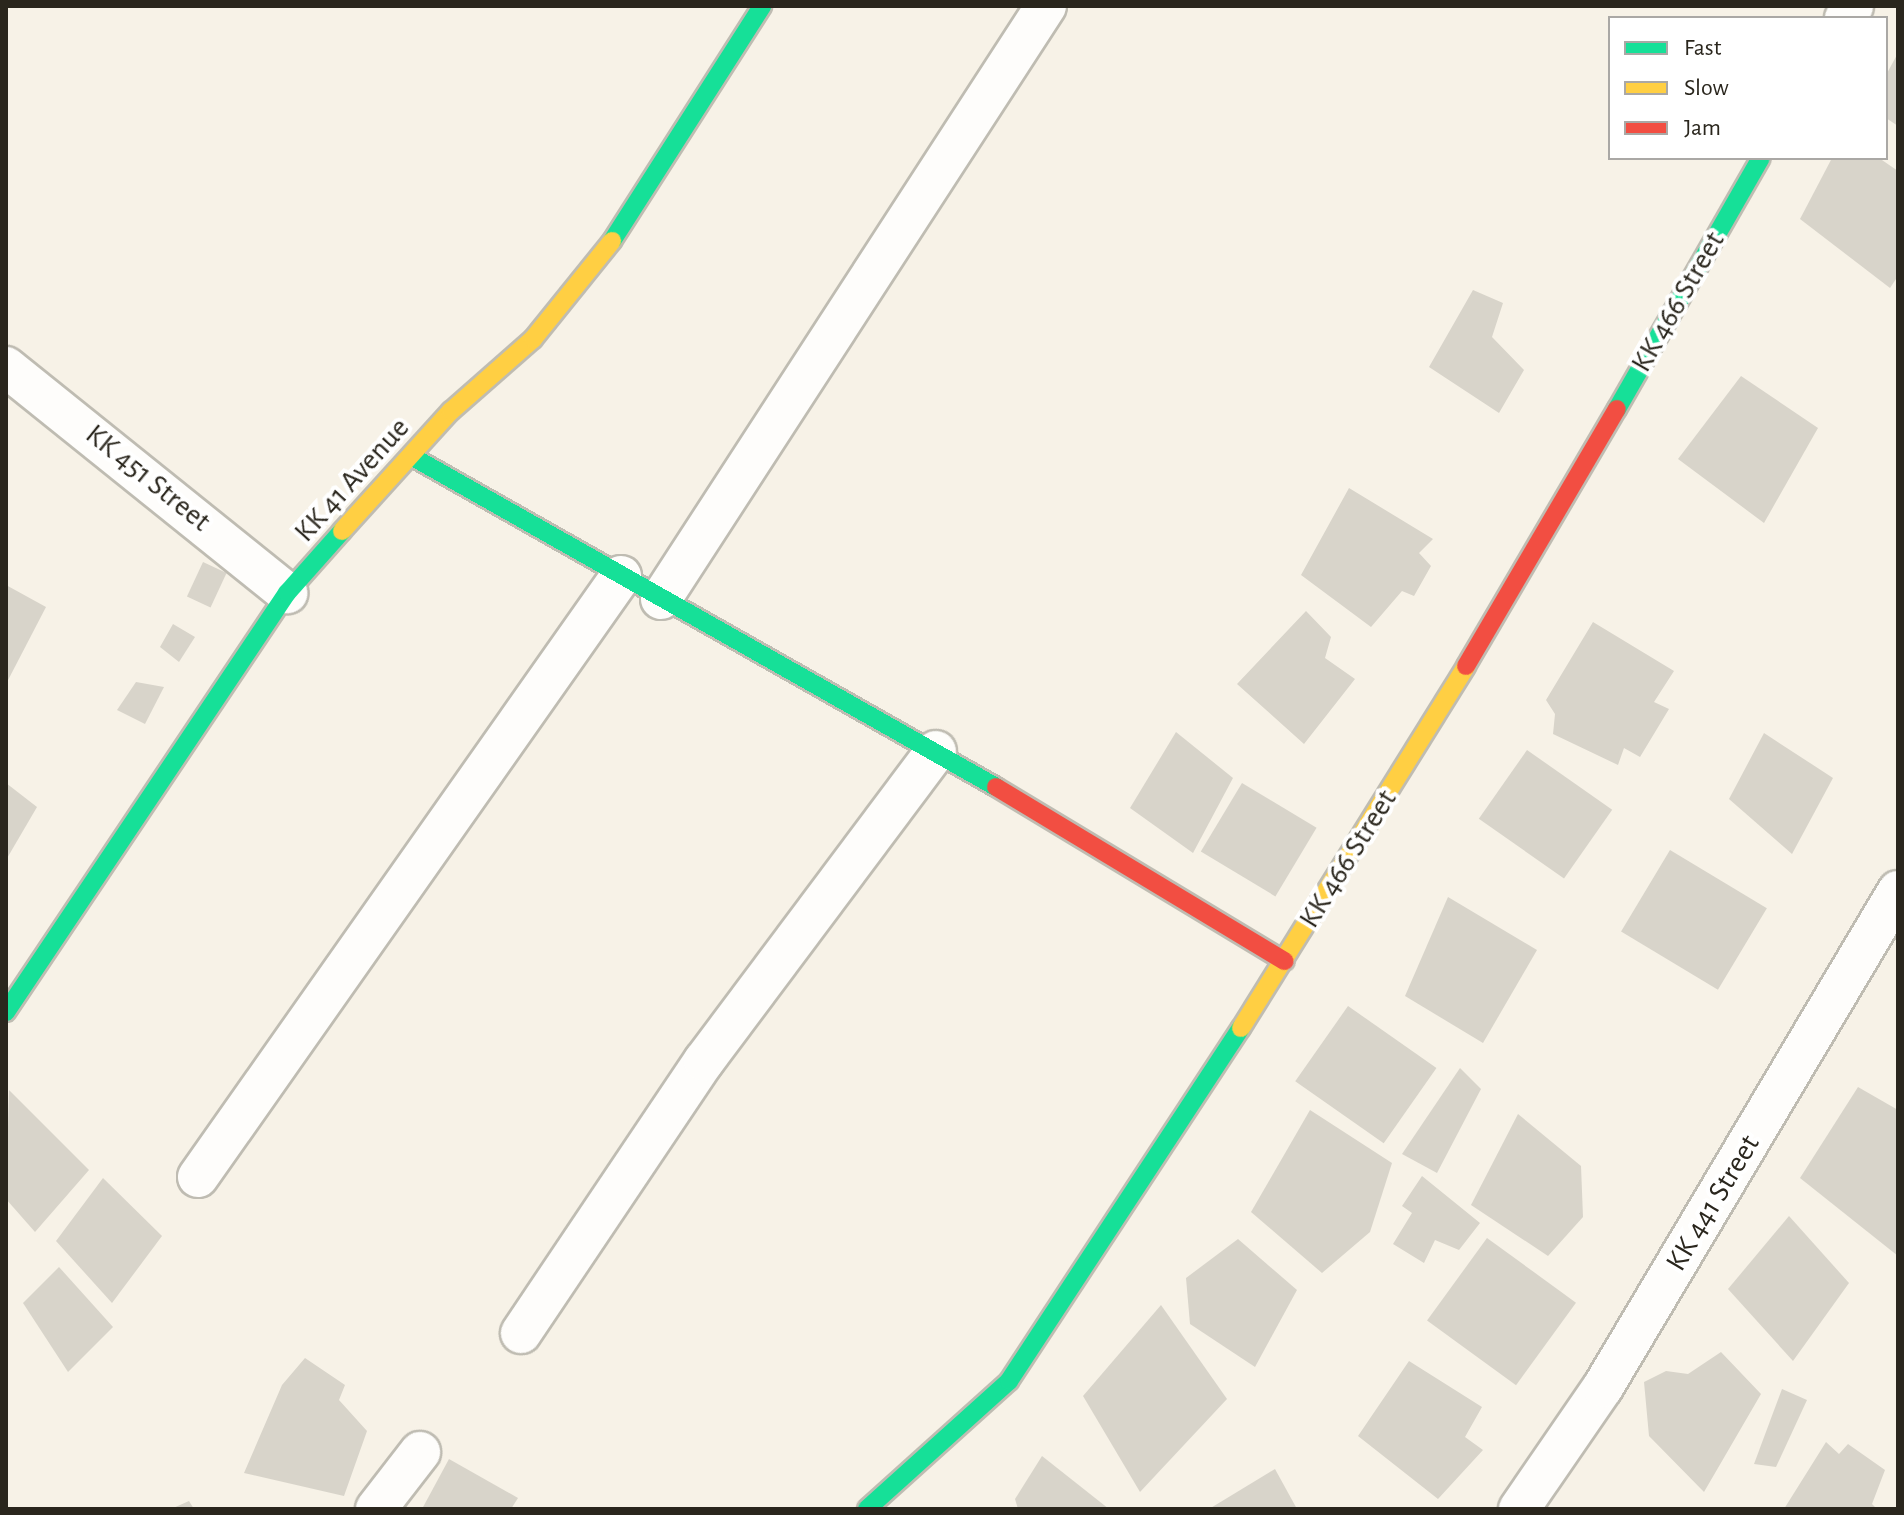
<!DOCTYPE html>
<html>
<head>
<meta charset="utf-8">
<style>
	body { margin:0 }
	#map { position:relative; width:1904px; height:1515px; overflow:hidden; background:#f7f2e7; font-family:"Alegreya Sans",sans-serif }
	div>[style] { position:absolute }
	.building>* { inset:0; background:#d8d4ca; transform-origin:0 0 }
	.roads { filter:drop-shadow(2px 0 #bfbcb2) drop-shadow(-2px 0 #bfbcb2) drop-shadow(0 2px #bfbcb2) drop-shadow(0 -2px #bfbcb2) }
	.street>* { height:40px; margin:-20px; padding:0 20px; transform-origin:20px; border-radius:20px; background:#fefdfb }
	.fast>* { height:18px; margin:-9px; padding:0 9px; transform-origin:9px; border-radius:9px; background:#16e098 }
	.slow>* { height:18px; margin:-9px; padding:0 9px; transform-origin:9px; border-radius:9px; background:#ffcf43 }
	.jam>* { height:18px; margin:-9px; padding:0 9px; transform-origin:9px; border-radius:9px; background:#f24e42 }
	span { translate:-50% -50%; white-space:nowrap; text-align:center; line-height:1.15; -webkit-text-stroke:8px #fff; paint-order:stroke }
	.street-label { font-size:30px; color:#2a261d }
	.frame { position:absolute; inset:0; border:8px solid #2a261d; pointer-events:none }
	.legend { position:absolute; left:1608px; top:16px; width:280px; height:144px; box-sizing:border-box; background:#fff; border:2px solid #aaa8a5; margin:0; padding:10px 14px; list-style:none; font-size:24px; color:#2a261d }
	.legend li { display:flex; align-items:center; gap:16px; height:40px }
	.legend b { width:40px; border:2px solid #aaa8a5 }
</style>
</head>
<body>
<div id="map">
	<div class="building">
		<div style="clip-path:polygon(1898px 53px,1898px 126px,1886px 118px,1886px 75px)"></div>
		<div style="clip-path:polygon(1832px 158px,1879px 158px,1898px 171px,1898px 276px,1890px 288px,1800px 219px)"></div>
		<div style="clip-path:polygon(1473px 290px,1503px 303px,1492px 337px,1524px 370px,1499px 413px,1429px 367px)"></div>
		<div style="clip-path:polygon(1741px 376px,1818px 428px,1764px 523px,1678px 459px)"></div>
		<div style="clip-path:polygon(1349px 488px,1433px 539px,1419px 553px,1431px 566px,1414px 596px,1402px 591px,1371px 627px,1301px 575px)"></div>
		<div style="left:203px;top:562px;width:26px;height:38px;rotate:25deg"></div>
		<div style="clip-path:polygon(6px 585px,46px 607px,6px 684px)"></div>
		<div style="clip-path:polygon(1306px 611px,1331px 637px,1325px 658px,1355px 679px,1304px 744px,1237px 684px)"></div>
		<div style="clip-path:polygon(1593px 622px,1674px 671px,1654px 702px,1669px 709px,1640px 757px,1624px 748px,1618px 765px,1553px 734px,1555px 714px,1546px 700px)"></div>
		<div style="clip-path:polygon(173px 624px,195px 637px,179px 662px,160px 647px)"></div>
		<div style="clip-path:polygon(136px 682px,164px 687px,145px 724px,117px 710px)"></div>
		<div style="clip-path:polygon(1176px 732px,1233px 778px,1193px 853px,1130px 808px)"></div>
		<div style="clip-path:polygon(1764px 733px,1833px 778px,1792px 854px,1729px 799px)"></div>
		<div style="left:1527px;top:750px;width:104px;height:84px;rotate:35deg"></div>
		<div style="clip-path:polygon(6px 783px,37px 807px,6px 860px)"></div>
		<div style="left:1242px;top:783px;width:87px;height:80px;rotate:31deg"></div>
		<div style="left:1670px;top:850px;width:113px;height:95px;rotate:31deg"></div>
		<div style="clip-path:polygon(1448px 897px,1537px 950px,1483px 1043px,1405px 996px)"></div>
		<div style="left:1348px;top:1006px;width:108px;height:92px;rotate:35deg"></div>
		<div style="clip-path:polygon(1460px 1068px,1481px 1089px,1437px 1173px,1402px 1154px)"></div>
		<div style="clip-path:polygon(1858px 1087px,1898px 1110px,1898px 1256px,1800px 1178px)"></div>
		<div style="clip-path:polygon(9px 1090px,89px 1170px,35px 1232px,6px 1199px)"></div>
		<div style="clip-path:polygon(1310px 1110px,1392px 1163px,1370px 1232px,1322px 1273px,1251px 1212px)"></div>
		<div style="clip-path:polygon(1518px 1114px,1581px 1166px,1583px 1217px,1548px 1256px,1471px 1205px)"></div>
		<div style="clip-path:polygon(1422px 1176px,1480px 1223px,1459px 1250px,1435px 1240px,1424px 1263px,1393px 1244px,1412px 1213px,1402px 1206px)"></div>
		<div style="clip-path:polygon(103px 1178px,162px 1236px,112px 1303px,56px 1241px)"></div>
		<div style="clip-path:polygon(1789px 1216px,1849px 1283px,1793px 1361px,1728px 1289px)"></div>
		<div style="left:1487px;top:1238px;width:110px;height:102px;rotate:36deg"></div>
		<div style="clip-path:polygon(1238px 1239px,1297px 1290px,1255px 1367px,1190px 1324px,1186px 1278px)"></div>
		<div style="clip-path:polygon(59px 1267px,113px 1327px,68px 1372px,23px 1303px)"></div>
		<div style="clip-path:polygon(1161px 1305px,1227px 1399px,1140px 1492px,1083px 1396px)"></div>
		<div style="clip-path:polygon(1721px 1352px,1761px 1394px,1704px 1492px,1649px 1436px,1644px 1382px,1666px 1371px,1688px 1374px)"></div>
		<div style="clip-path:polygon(305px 1358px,345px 1385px,339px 1400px,367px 1431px,344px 1496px,244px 1473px,282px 1385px)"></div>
		<div style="clip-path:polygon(1409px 1361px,1482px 1407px,1465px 1437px,1483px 1450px,1438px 1499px,1358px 1436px)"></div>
		<div style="clip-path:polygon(1782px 1389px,1807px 1400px,1776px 1467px,1754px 1464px)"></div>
		<div style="clip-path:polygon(1826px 1442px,1839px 1454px,1848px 1444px,1885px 1470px,1872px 1504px,1877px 1509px,1784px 1509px)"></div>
		<div style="clip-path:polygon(1042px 1456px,1109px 1509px,1018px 1509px,1015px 1499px)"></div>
		<div style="clip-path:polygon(449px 1459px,518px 1498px,511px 1509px,422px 1509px)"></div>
		<div style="clip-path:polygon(1275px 1469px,1297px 1509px,1209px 1509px)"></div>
		<div style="clip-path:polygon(189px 1501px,194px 1509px,171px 1509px)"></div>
	</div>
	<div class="roads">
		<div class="street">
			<div style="left:1845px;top:18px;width:14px;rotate:-56deg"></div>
			<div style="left:6px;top:367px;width:361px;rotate:38.8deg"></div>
			<div style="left:661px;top:599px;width:707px;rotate:-57.01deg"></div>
			<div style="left:198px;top:1177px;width:735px;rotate:-54.86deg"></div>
			<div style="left:521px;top:1333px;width:328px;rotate:-56.1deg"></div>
			<div style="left:704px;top:1061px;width:387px;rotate:-53.2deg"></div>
			<div style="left:376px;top:1509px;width:72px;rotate:-52.3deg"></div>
			<div style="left:1519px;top:1509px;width:148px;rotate:-55.5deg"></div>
			<div style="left:1603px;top:1387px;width:577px;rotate:-59.26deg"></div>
		</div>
		<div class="fast">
			<div style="left:612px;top:241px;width:279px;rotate:-57.4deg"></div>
			<div style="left:1617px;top:409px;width:289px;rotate:-60.2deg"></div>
			<div style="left:411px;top:456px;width:672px;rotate:29.5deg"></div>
			<div style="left:6px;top:1012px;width:505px;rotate:-56.15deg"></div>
			<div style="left:287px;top:593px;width:83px;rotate:-48.4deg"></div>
			<div style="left:867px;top:1509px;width:191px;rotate:-42deg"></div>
			<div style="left:1009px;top:1381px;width:422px;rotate:-56.7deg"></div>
		</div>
		<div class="slow">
			<div style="left:342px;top:531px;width:162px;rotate:-47.8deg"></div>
			<div style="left:451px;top:411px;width:109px;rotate:-41.3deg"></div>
			<div style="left:533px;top:339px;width:126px;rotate:-51.1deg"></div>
			<div style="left:1241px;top:1028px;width:426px;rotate:-58.1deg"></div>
		</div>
		<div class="jam">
			<div style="left:1466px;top:666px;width:298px;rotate:-59.6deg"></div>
			<div style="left:996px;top:787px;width:337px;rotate:31.1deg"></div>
		</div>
	</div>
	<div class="street-label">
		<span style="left:1678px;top:302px;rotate:-60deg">KK 466 Street</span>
		<span style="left:148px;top:478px;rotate:39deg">KK 451 Street</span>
		<span style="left:352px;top:480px;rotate:-48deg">KK 41 Avenue</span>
		<span style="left:1348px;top:859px;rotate:-58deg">KK 466 Street</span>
		<span style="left:1713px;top:1203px;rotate:-59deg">KK 441 Street</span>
	</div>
	<div class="frame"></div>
	<ul class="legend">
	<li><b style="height:10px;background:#16e098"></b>Fast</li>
	<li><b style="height:10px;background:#ffcf43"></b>Slow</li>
	<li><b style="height:10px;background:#f24e42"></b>Jam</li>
	</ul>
</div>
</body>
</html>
